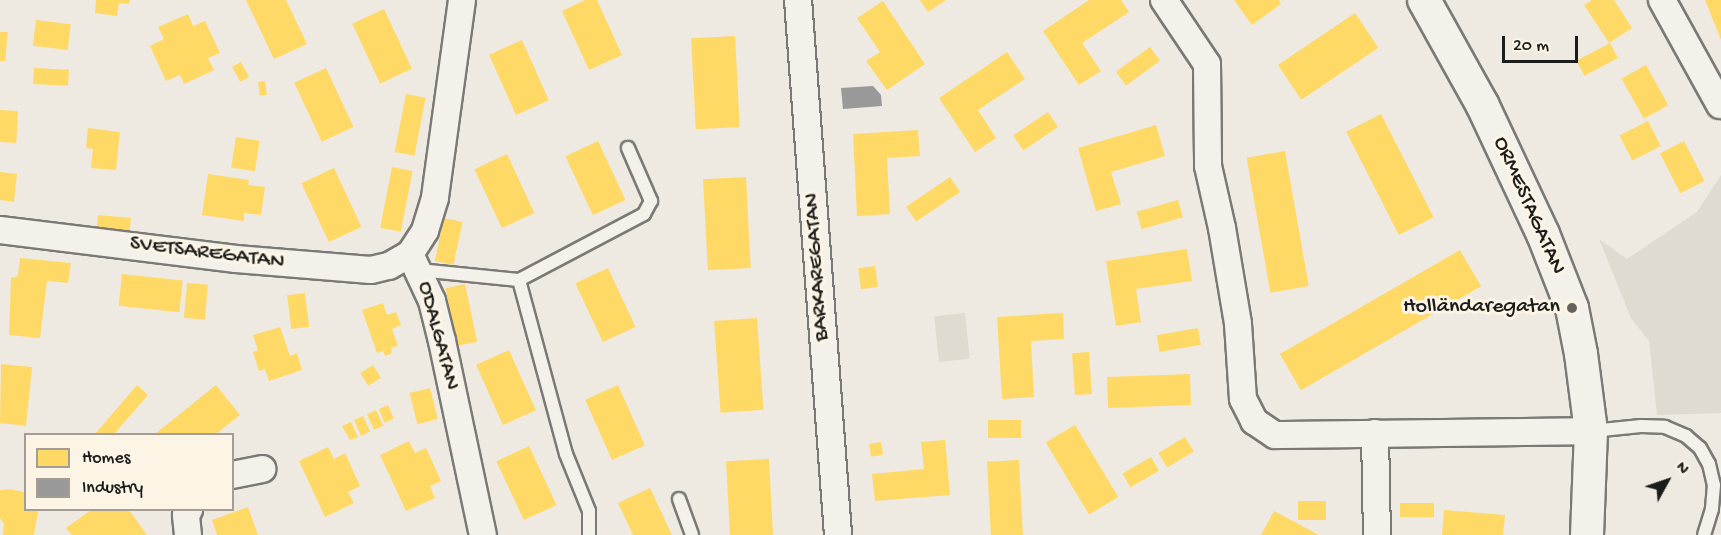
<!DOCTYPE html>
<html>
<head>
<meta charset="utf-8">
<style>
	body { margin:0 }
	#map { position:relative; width:1721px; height:535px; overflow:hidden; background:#eeeae2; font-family:"Gochi Hand",sans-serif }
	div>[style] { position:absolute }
	.green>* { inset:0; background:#dfdbd0; transform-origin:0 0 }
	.homes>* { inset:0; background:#ffd966; transform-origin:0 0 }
	.industry>* { inset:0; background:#999 }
	.roads { filter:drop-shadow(2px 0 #7a7975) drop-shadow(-2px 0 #7a7975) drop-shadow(0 2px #7a7975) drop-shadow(0 -2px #7a7975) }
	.service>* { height:12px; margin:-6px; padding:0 6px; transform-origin:6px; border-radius:6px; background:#f4f1ea }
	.minor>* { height:26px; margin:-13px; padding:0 13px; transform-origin:13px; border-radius:13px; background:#f4f1ea }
	.tertiary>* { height:32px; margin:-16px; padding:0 16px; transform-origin:16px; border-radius:16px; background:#f4f1ea }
	.dots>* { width:16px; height:16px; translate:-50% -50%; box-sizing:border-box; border:3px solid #fcf5e5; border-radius:50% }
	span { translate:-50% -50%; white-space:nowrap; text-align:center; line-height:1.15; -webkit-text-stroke:6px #fcf5e5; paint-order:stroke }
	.street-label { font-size:22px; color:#1c1c1c }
	.poi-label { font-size:22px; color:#1c1c1c }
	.right { translate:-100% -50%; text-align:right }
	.legend { position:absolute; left:24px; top:433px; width:210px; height:78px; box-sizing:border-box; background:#fcf5e5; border:2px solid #a29e95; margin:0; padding:8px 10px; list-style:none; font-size:18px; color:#1c1c1c }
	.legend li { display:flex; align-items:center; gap:12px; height:30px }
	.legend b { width:30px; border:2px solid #a29e95 }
	.north { position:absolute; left:1637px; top:451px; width:60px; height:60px; -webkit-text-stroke:4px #fcf5e5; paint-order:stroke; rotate:50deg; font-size:16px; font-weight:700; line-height:24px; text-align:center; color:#1c1c1c }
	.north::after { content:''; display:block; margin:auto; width:21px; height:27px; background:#1c1c1c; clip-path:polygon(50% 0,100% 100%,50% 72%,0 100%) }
	.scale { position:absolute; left:1502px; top:36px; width:76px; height:27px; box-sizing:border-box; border:3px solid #1c1c1c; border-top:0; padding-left:8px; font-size:18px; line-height:21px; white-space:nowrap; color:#1c1c1c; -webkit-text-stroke:4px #fcf5e5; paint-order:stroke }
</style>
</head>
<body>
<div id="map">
	<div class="green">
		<div style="clip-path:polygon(1721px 175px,1721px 413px,1657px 415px,1649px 341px,1631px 318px,1599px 239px,1627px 259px,1697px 212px)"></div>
		<div style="left:965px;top:313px;width:46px;height:31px;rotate:84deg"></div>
	</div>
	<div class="homes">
		<div style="clip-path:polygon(96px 0,130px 0,129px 4px,119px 3px,117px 16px,95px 13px)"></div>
		<div style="clip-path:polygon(246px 0,286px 0,307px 44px,274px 59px)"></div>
		<div style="clip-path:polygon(585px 0,597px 0,622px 55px,589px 70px,562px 11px)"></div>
		<div style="clip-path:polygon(920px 0,946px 0,928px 12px)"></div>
		<div style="clip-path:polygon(1089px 0,1121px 0,1129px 12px,1082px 43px,1101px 71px,1079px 85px,1043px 31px)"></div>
		<div style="clip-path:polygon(1234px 0,1279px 0,1281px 4px,1252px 25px)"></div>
		<div style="clip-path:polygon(1592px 0,1614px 0,1632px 28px,1609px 43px,1584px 5px)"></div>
		<div style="clip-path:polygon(1705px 0,1721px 0,1721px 40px)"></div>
		<div style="clip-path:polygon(883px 1px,925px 64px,887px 90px,866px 61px,880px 52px,857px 18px)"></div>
		<div style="left:384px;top:9px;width:66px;height:35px;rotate:65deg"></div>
		<div style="left:1355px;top:13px;width:42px;height:93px;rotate:56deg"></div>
		<div style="clip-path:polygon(188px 14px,193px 26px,205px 21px,220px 53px,208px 58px,214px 70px,184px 84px,180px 75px,166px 81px,150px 46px,164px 39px,158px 27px)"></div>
		<div style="left:36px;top:20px;width:35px;height:26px;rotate:7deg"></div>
		<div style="clip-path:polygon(0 32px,8px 32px,5px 61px,0 61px)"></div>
		<div style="left:735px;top:36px;width:91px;height:44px;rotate:87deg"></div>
		<div style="left:522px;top:40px;width:66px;height:36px;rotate:66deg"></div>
		<div style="left:1610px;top:43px;width:17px;height:38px;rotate:62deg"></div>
		<div style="left:1150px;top:47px;width:17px;height:42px;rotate:54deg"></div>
		<div style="clip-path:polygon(1007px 52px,1025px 79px,978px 110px,996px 138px,975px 152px,939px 98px)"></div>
		<div style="left:241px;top:62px;width:17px;height:10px;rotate:62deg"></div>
		<div style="left:1646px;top:65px;width:46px;height:28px;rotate:61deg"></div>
		<div style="left:34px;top:68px;width:35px;height:16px;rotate:3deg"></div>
		<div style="left:326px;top:68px;width:65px;height:35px;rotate:65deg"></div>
		<div style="left:265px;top:81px;width:14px;height:7px;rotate:82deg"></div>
		<div style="left:406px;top:94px;width:20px;height:59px;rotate:11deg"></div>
		<div style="left:0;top:110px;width:18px;height:32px;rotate:3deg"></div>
		<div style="left:1048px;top:112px;width:18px;height:42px;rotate:56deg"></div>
		<div style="left:1381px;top:114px;width:116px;height:39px;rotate:63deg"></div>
		<div style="left:1648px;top:121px;width:28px;height:32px;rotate:63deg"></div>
		<div style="clip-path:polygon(1156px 125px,1165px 156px,1111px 172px,1121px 204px,1096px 211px,1078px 148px)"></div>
		<div style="clip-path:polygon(88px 128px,120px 132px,116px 170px,91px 168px,93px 149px,86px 148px)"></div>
		<div style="clip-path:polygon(918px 130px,920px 156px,887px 158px,890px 214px,857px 216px,853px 134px)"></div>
		<div style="left:236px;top:137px;width:24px;height:31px;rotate:9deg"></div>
		<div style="left:598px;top:141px;width:65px;height:36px;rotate:65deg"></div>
		<div style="left:1684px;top:141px;width:45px;height:27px;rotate:63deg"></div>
		<div style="left:1285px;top:151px;width:137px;height:39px;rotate:80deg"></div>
		<div style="left:507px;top:154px;width:65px;height:36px;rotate:65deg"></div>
		<div style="left:392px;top:167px;width:21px;height:62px;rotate:11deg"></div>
		<div style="left:334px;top:168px;width:65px;height:36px;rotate:65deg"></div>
		<div style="clip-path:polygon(0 172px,17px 174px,14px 202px,0 200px)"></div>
		<div style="clip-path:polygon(208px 174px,249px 180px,248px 185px,265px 187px,261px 215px,244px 213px,244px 221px,202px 215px)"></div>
		<div style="left:746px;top:177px;width:91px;height:43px;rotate:87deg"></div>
		<div style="left:950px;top:177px;width:18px;height:53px;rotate:56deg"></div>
		<div style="left:1178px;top:200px;width:18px;height:43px;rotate:74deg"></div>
		<div style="left:98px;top:215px;width:33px;height:19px;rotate:5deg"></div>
		<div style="left:444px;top:218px;width:19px;height:44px;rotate:12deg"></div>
		<div style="clip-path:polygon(1187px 249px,1192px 281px,1136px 289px,1141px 322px,1116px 326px,1106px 261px)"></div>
		<div style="left:1460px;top:250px;width:42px;height:208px;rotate:60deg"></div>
		<div style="clip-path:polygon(20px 258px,71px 263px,68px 283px,47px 281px,40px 338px,9px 335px,11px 278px,18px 276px)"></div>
		<div style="left:875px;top:266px;width:21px;height:17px;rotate:82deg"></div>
		<div style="left:608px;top:268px;width:65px;height:36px;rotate:65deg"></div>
		<div style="left:122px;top:274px;width:61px;height:32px;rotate:6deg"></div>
		<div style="left:187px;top:283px;width:21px;height:35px;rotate:5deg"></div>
		<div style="left:465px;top:284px;width:59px;height:20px;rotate:78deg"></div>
		<div style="left:305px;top:293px;width:34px;height:18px;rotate:83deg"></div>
		<div style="clip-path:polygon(383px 303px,387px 315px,396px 312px,401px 325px,392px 329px,398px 346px,391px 348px,392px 353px,385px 356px,383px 351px,377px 353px,362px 310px)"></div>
		<div style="clip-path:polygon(1063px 313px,1064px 339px,1031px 341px,1034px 397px,1002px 399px,997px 317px)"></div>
		<div style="left:757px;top:318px;width:92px;height:43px;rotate:86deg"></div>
		<div style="clip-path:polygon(280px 327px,290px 356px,297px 353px,302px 370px,269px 381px,265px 369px,259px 371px,253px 352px,258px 350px,253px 335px)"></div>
		<div style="left:1198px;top:328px;width:17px;height:42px;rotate:80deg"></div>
		<div style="left:509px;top:350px;width:66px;height:36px;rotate:66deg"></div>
		<div style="left:1089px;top:352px;width:42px;height:17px;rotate:86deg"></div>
		<div style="clip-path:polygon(1px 364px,32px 367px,26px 426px,0 423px)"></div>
		<div style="left:373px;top:365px;width:15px;height:15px;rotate:58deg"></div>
		<div style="left:1190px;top:374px;width:31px;height:83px;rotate:88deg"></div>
		<div style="clip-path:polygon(137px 385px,148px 395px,114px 434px,95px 434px)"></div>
		<div style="clip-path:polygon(216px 385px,240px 415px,216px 434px,155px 434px)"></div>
		<div style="left:618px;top:385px;width:66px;height:36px;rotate:66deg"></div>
		<div style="left:430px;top:388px;width:32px;height:21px;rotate:76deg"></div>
		<div style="left:388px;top:405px;width:15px;height:10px;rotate:67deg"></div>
		<div style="left:376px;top:410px;width:17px;height:10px;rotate:65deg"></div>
		<div style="left:363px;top:416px;width:17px;height:10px;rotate:65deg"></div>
		<div style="left:988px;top:420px;width:33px;height:18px"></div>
		<div style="clip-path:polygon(351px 422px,358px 437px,350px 440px,342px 426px)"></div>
		<div style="left:1075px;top:425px;width:84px;height:34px;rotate:59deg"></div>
		<div style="left:1185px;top:437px;width:17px;height:31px;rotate:59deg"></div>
		<div style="clip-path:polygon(945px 440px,950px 495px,875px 501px,872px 474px,924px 469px,921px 442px)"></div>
		<div style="clip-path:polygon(409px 441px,415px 453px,426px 448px,441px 481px,430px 486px,435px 498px,406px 511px,380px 455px)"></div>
		<div style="left:881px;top:442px;width:13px;height:12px;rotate:81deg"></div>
		<div style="left:529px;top:446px;width:65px;height:36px;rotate:65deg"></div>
		<div style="clip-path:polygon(328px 447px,334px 459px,345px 453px,360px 486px,348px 492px,354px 503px,325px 517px,299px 461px)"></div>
		<div style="left:1151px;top:457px;width:16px;height:33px;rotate:60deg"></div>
		<div style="left:769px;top:459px;width:76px;height:43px;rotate:87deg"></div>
		<div style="left:1019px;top:460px;width:75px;height:32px;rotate:87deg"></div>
		<div style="clip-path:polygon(650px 488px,672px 535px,633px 535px,618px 503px)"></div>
		<div style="clip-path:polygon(10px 489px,23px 492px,26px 495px,26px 510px,36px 510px,38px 512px,34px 535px,3px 535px,4px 524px,0 518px,0 490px)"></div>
		<div style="left:1298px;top:501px;width:28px;height:19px"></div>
		<div style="left:1400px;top:503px;width:34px;height:14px"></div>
		<div style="clip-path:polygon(248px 507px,258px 535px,217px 535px,212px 520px)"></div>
		<div style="clip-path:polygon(91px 510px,129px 510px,147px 535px,72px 535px,66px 528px)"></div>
		<div style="clip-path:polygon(1444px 510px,1505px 515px,1503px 535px,1442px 535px)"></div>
		<div style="clip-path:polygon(1274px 511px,1319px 535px,1261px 535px)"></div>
	</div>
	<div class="industry">
		<div style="clip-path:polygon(873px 86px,881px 95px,882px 106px,843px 109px,841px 88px)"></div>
	</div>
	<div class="roads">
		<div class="service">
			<div style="left:419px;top:270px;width:100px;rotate:5.7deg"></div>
			<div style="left:519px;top:280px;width:141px;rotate:-27.8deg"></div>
			<div style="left:644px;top:214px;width:15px;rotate:-62deg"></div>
			<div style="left:651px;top:201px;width:58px;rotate:-113.5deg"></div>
			<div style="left:519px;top:280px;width:180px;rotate:74.9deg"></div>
			<div style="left:566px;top:454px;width:61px;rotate:68deg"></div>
			<div style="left:589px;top:511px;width:24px;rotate:90deg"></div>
			<div style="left:1592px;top:431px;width:49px;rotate:-5.8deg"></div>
			<div style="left:1641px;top:426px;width:24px;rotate:2deg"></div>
			<div style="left:1665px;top:427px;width:23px;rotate:23deg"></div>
			<div style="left:1686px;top:436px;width:18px;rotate:41deg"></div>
			<div style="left:1700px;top:448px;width:18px;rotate:61deg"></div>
			<div style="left:1709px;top:464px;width:22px;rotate:77deg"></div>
			<div style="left:1714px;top:485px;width:24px;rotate:95deg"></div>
			<div style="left:1712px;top:509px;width:27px;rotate:107deg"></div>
			<div style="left:679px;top:499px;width:38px;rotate:70deg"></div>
		</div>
		<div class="minor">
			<div style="left:462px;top:0;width:200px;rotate:97.8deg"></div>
			<div style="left:435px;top:198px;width:34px;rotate:107deg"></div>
			<div style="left:425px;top:231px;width:27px;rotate:123deg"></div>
			<div style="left:410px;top:254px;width:52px;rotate:64.9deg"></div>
			<div style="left:432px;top:301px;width:41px;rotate:76deg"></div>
			<div style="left:442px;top:341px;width:198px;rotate:78.1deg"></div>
			<div style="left:798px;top:0;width:536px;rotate:85.72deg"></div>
			<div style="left:1164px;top:0;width:77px;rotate:56.1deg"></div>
			<div style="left:1207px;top:64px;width:102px;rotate:89.4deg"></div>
			<div style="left:1208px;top:166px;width:64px;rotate:77.3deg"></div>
			<div style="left:1222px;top:228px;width:97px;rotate:80.5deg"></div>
			<div style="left:1238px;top:324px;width:75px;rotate:86.2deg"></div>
			<div style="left:1243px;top:399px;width:25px;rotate:63deg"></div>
			<div style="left:1254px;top:421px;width:25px;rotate:34deg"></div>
			<div style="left:1275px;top:435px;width:316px;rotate:-0.7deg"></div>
			<div style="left:1662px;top:0;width:120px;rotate:61.1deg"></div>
			<div style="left:0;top:230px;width:238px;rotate:7deg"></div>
			<div style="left:236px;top:259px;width:135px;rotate:4.7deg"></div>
			<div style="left:371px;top:270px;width:18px;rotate:-13deg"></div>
			<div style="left:389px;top:266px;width:24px;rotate:-30deg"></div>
			<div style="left:1375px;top:433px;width:102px;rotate:88.9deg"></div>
			<div style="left:232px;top:475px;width:31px;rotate:-11deg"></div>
			<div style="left:188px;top:535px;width:20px;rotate:-96deg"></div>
			<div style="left:186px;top:515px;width:6px;rotate:-59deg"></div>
		</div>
		<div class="tertiary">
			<div style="left:1424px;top:0;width:119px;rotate:60.9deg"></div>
			<div style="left:1482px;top:104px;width:144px;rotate:64.9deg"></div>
			<div style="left:1543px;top:234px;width:79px;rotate:68.6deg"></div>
			<div style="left:1572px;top:308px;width:47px;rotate:78.9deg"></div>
			<div style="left:1581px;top:354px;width:78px;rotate:82.6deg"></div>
			<div style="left:1591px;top:431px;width:104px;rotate:92.2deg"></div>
		</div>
	</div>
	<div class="dots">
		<div style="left:1572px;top:308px;background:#666461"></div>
	</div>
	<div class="street-label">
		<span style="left:1528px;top:206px;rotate:66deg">ORMESTAGATAN</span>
		<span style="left:207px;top:254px;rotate:7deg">SVETSAREGATAN</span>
		<span style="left:818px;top:267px;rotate:-94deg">BARKAREGATAN</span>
		<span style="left:437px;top:336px;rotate:75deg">ODALGATAN</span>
	</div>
	<div class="poi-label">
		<span class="right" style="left:1560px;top:308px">Holländaregatan</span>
	</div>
	<ul class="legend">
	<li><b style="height:16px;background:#ffd966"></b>Homes</li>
	<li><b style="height:16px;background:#999"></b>Industry</li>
	</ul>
	<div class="north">N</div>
	<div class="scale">20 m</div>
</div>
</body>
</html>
